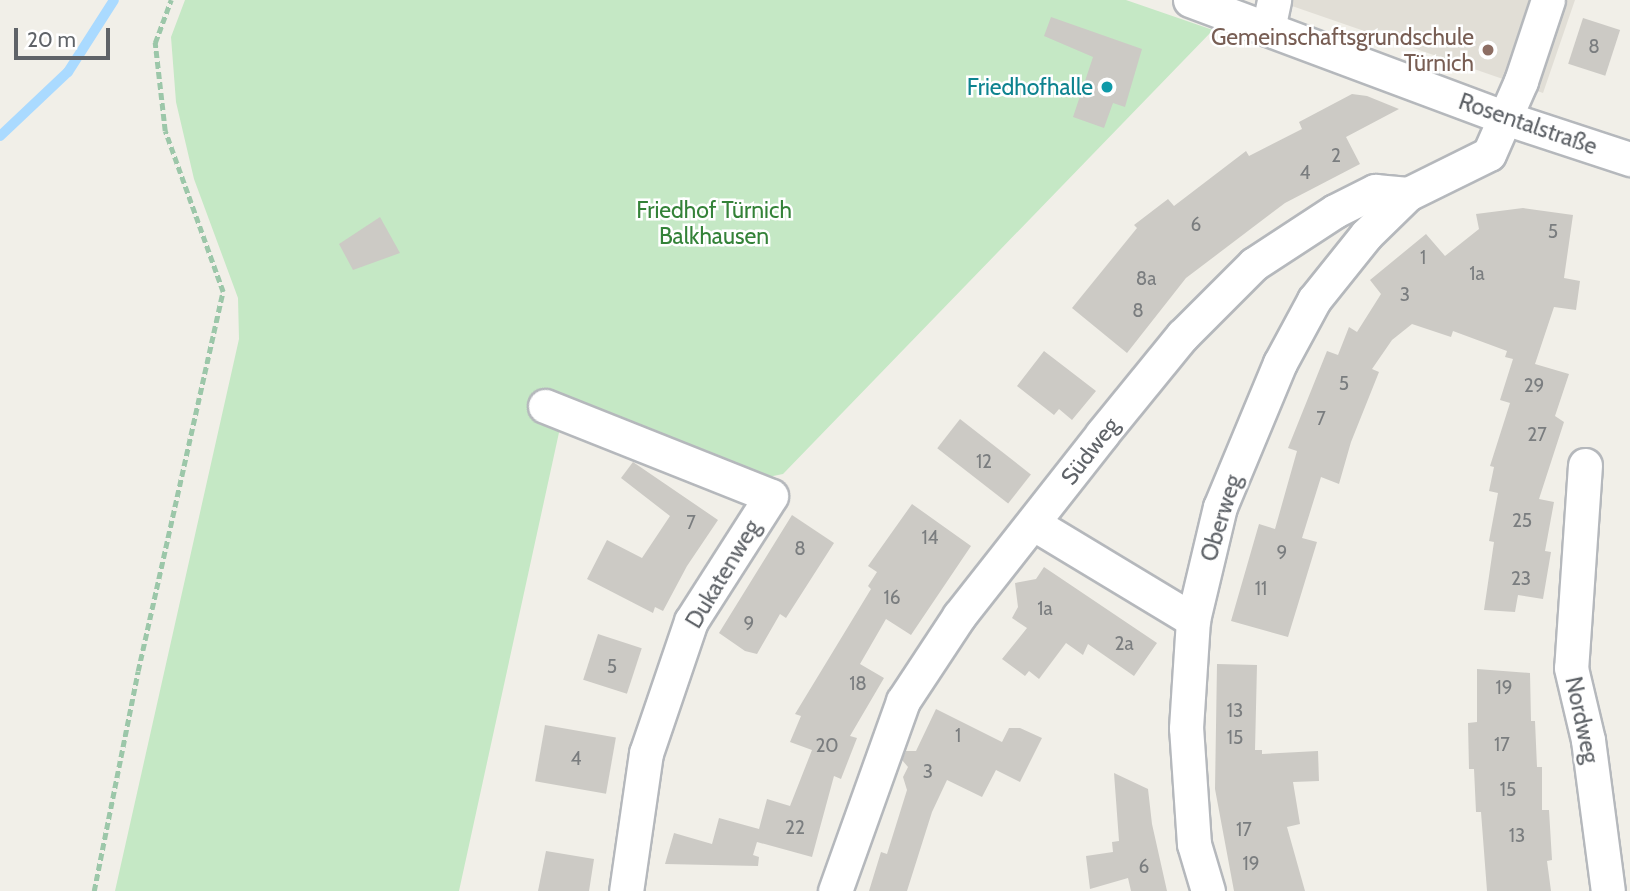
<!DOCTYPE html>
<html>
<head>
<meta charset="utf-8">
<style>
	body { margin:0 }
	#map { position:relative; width:1630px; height:891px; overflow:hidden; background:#f1efe8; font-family:Cabin,sans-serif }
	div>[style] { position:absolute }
	.education>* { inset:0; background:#e1ded6 }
	.green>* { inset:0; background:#c5e8c5 }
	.stream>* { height:10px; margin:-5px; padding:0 5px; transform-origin:5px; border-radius:5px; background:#aadaff }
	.building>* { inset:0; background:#cccac5; transform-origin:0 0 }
	.path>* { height:4.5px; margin-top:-2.25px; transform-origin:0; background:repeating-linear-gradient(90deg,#9cc7a9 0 7px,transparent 0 10.5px) }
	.roads { filter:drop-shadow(2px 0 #b5b8bc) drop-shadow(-2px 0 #b5b8bc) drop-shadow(0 2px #b5b8bc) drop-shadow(0 -2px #b5b8bc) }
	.minor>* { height:33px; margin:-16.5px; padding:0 16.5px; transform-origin:16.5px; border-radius:16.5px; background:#fff }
	.dots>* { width:19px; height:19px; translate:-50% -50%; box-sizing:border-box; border:4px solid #fff; border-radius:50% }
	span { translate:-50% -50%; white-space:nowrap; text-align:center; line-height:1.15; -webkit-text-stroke:5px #fff; paint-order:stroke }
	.number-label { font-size:19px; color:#7a7d7f }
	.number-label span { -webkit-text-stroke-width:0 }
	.education-label { font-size:23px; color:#785e54 }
	.right { translate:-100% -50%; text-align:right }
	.culture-label { font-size:23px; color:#0d838f }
	.street-label { font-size:23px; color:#5f6368 }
	.park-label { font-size:23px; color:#348238 }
	.scale { position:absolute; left:14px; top:28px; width:96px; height:32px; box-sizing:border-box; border:4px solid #5f6368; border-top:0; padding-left:9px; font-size:21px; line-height:24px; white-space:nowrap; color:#5f6368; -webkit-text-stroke:5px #fff; paint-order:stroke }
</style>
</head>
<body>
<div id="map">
	<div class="education">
		<div style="clip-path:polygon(1293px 0,1575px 0,1543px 93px,1292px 6px)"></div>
	</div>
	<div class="green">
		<div style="clip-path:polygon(185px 0,1126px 0,1213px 30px,783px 474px,753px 480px,565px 405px,459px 891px,115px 891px,239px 339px,238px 298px,194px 179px,176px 102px,171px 37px)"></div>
	</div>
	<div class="stream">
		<div style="left:0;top:136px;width:93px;rotate:-43.3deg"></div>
		<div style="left:68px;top:72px;width:85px;rotate:-57.4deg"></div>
	</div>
	<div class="building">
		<div style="clip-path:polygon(1051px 17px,1142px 49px,1125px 107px,1113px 103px,1104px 128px,1073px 117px,1093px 57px,1044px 36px)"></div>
		<div style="left:1583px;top:18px;width:39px;height:48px;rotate:18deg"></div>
		<div style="clip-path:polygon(1352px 94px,1367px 96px,1399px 109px,1346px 137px,1360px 164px,1285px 203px,1186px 278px,1127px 353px,1072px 308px,1137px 228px,1134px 225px,1168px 199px,1174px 206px,1246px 151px,1249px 156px,1302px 129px,1299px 122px)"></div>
		<div style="clip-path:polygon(1523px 208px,1573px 215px,1564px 278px,1580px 281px,1576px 310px,1554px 307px,1535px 364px,1569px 374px,1555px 416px,1564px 422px,1539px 499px,1554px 502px,1545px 551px,1551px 552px,1543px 599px,1518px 595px,1515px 612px,1484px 610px,1494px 542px,1489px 541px,1498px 493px,1489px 491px,1494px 467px,1490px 466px,1510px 403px,1500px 400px,1513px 359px,1505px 357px,1507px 351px,1453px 331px,1451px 337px,1412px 324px,1392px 340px,1372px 369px,1379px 372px,1351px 442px,1339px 484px,1321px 477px,1302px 538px,1317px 542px,1288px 637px,1231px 621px,1259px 524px,1275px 529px,1297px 451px,1288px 448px,1327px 351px,1338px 355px,1349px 327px,1357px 332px,1381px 294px,1370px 280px,1426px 234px,1445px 256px,1479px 229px,1476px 214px)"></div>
		<div style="clip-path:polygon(380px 217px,400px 253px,353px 270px,339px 244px)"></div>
		<div style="clip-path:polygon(1044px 351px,1096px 391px,1072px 420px,1059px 409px,1054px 415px,1017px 386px)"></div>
		<div style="left:960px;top:419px;width:90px;height:37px;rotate:38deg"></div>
		<div style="clip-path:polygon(633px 462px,718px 520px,687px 566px,663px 611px,655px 607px,653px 613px,587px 579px,607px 540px,642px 558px,670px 516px,621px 478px)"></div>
		<div style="clip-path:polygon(912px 504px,971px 546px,911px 635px,886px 619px,860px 664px,884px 678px,850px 736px,857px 738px,841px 779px,834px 776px,812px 857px,757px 842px,753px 855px,759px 857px,758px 866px,665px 864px,674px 833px,712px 844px,719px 818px,759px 829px,767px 799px,790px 806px,812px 750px,790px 742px,801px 716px,795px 714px,871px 589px,868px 586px,877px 572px,868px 566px)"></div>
		<div style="clip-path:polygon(792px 515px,834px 543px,786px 618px,780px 614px,757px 654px,745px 651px,719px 633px)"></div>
		<div style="clip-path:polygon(1044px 567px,1157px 643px,1134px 676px,1088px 644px,1083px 655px,1066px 643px,1039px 679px,1029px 671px,1025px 676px,1002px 659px,1027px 628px,1012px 618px,1018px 607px,1015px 583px,1036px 579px)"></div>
		<div style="left:598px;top:634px;width:46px;height:48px;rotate:18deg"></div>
		<div style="clip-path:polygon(1217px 664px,1257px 665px,1255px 750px,1262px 750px,1262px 754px,1318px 751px,1319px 781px,1293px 782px,1300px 824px,1287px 827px,1305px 891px,1234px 891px,1215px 789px)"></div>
		<div style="clip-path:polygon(1477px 669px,1530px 673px,1531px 721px,1535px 721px,1537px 767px,1542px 767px,1542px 810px,1549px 810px,1552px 860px,1547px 861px,1551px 891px,1487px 891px,1481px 812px,1476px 812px,1474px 769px,1469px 769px,1468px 723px,1477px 722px)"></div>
		<div style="clip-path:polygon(936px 709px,1002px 742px,1009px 728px,1020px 728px,1042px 738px,1020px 782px,996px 770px,982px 797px,947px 780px,932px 812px,907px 891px,869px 891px,881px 852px,887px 854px,907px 790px,903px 777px,908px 767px,902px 760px,906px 751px,916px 751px)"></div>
		<div style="left:545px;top:725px;width:72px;height:57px;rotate:10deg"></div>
		<div style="clip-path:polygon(1114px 773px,1148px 789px,1152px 824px,1167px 891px,1131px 891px,1128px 878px,1090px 889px,1086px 856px,1113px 852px,1112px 842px,1119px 841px)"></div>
		<div style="clip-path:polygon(546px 851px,594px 859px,589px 891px,538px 891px)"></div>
	</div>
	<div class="path">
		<div style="left:94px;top:891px;width:224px;rotate:-78.7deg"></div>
		<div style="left:138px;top:671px;width:388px;rotate:-77.4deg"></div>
		<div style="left:223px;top:292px;width:171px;rotate:-109.8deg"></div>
		<div style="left:165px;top:131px;width:89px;rotate:-96.5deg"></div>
		<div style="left:155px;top:43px;width:46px;rotate:-69.6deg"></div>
	</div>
	<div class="roads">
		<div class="minor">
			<div style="left:1190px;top:0;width:336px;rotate:20.5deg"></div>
			<div style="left:1505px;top:118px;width:132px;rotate:18.2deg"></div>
			<div style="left:1268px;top:29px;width:30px;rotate:-78deg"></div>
			<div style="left:545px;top:406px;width:243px;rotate:21.7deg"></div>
			<div style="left:771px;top:496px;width:148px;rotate:122.6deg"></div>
			<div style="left:691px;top:621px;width:139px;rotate:108.8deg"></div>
			<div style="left:646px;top:753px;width:139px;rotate:98.2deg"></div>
			<div style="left:1585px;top:465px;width:203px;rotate:93.9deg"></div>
			<div style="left:1571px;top:668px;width:74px;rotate:76.7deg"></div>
			<div style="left:1588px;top:740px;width:152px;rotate:82.5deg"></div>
			<div style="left:1034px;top:524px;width:186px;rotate:31.1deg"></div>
			<div style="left:835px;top:891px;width:202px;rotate:-70.3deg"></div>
			<div style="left:903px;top:701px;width:102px;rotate:-56.6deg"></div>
			<div style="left:959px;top:616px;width:231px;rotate:-51.8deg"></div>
			<div style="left:1102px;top:434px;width:127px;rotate:-50.8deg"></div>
			<div style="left:1182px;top:336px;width:102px;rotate:-45deg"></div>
			<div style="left:1254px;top:264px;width:97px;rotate:-33.2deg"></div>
			<div style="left:1335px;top:211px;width:45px;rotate:-26.6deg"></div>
			<div style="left:1375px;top:191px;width:33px;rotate:5deg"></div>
			<div style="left:1408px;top:194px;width:90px;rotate:-26.3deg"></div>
			<div style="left:1489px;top:154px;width:80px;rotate:-66.3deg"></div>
			<div style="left:1521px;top:81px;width:85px;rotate:-71.6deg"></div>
			<div style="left:1208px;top:891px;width:49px;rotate:-106.6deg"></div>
			<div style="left:1194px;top:844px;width:116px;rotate:-93.9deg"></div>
			<div style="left:1186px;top:728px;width:108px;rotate:-86.3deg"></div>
			<div style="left:1193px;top:620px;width:116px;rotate:-76.6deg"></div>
			<div style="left:1220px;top:507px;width:156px;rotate:-67.4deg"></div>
			<div style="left:1280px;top:363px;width:72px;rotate:-61.6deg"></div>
			<div style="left:1314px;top:300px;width:83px;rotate:-51.3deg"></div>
			<div style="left:1366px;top:235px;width:59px;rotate:-44.3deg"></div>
		</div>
	</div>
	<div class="dots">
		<div style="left:1488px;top:50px;background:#8d6e63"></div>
		<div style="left:1107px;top:87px;background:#0f9aa8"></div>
	</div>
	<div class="number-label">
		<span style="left:1594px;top:47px">8</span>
		<span style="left:1336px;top:156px">2</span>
		<span style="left:1305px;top:173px">4</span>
		<span style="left:1196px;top:225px">6</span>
		<span style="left:1553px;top:232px">5</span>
		<span style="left:1423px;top:258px">1</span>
		<span style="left:1477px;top:274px">1a</span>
		<span style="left:1146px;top:279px">8a</span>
		<span style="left:1405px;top:295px">3</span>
		<span style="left:1138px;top:311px">8</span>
		<span style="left:1344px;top:384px">5</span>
		<span style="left:1534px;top:386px">29</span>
		<span style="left:1321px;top:419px">7</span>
		<span style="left:1537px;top:435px">27</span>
		<span style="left:984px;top:462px">12</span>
		<span style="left:1522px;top:521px">25</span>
		<span style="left:691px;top:523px">7</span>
		<span style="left:930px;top:538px">14</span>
		<span style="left:800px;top:549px">8</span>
		<span style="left:1282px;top:553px">9</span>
		<span style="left:1521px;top:579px">23</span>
		<span style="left:1261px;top:589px">11</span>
		<span style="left:892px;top:598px">16</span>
		<span style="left:1045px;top:609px">1a</span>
		<span style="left:749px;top:624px">9</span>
		<span style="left:1124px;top:644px">2a</span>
		<span style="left:612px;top:667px">5</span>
		<span style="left:858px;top:684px">18</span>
		<span style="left:1504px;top:688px">19</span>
		<span style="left:1235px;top:711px">13</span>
		<span style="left:958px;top:736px">1</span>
		<span style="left:1235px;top:738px">15</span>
		<span style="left:1502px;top:745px">17</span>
		<span style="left:827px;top:746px">20</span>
		<span style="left:576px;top:759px">4</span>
		<span style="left:928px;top:772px">3</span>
		<span style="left:1508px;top:790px">15</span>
		<span style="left:795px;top:828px">22</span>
		<span style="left:1244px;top:830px">17</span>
		<span style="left:1517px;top:836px">13</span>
		<span style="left:1251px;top:864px">19</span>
		<span style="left:1144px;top:867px">6</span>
	</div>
	<div class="education-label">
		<span class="right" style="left:1474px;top:50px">Gemeinschaftsgrundschule<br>Türnich</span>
	</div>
	<div class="culture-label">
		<span class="right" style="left:1093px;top:87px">Friedhofhalle</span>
	</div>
	<div class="street-label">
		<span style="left:1528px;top:124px;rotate:19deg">Rosentalstraße</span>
		<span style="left:1090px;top:451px;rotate:-52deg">Südweg</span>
		<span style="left:1221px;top:518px;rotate:-73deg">Oberweg</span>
		<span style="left:723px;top:574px;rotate:-59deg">Dukatenweg</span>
		<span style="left:1582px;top:720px;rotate:78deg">Nordweg</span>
	</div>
	<div class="park-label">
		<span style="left:714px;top:223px">Friedhof Türnich<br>Balkhausen</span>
	</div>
	<div class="scale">20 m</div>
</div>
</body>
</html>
